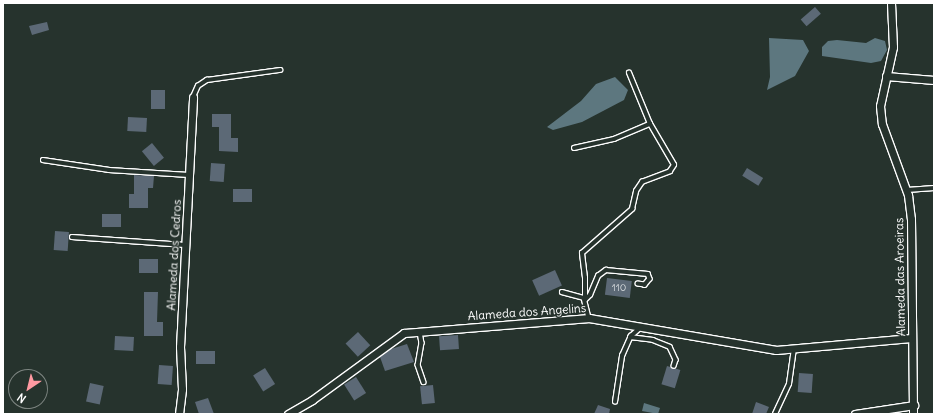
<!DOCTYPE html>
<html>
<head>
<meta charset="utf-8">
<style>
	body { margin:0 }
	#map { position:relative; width:937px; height:417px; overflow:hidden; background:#26332d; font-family:Delius,sans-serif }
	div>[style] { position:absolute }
	.water>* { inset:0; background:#5d777f }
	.building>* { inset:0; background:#5c6976; transform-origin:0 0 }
	.roads { filter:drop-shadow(1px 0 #fff) drop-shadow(-1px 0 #fff) drop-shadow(0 1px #fff) drop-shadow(0 -1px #fff) }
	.service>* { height:3.5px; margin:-1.75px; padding:0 1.75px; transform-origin:1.75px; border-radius:1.75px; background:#26332d }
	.minor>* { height:7px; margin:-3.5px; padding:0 3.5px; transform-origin:3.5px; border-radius:3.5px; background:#26332d }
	span { translate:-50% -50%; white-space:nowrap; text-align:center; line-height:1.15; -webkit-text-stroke:3px #26332d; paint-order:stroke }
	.number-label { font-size:10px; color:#d6dadd }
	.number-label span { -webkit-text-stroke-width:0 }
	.street-label { font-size:12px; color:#fff }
	.frame { position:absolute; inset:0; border:4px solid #fff; pointer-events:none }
	.north { position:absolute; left:8px; top:369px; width:40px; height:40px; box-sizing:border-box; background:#26332d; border:1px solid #7d8581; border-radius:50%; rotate:215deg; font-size:11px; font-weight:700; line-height:16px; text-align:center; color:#fff }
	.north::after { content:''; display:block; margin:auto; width:14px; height:18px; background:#ff9aa2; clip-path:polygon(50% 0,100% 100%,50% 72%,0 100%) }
</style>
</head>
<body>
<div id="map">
	<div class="water">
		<div style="clip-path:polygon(769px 38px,803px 40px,809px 51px,795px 76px,767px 90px,770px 77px)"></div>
		<div style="clip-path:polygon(875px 38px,885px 41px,887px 50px,881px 61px,871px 63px,822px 56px,822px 47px,828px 41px,837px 40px,866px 43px)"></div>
		<div style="clip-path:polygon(615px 77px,628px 90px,624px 100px,582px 122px,553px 130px,547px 127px,581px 101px,596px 84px)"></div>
		<div style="clip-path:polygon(644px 403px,660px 408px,658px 414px,642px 411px)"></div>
	</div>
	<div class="building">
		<div style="left:815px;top:7px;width:9px;height:19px;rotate:49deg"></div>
		<div style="clip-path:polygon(47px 22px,49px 30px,32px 35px,29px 26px)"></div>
		<div style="left:151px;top:90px;width:14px;height:19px"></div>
		<div style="clip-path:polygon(212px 114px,231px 114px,231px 138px,238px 138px,238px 152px,219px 151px,219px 127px,212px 127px)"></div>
		<div style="left:128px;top:117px;width:19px;height:14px;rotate:3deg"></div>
		<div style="left:152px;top:143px;width:19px;height:13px;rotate:51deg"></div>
		<div style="left:211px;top:163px;width:14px;height:18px;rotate:4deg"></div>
		<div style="left:747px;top:168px;width:19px;height:9px;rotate:32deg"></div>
		<div style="clip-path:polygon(134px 175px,154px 176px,153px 188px,148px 188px,148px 208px,129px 208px,129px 194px,134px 194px)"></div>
		<div style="left:233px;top:189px;width:19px;height:13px"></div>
		<div style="left:102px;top:214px;width:19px;height:13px"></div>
		<div style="left:55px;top:231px;width:14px;height:19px;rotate:4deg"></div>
		<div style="left:139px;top:259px;width:19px;height:14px"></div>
		<div style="left:555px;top:270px;width:17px;height:25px;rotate:66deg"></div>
		<div style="left:607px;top:278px;width:25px;height:17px;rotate:7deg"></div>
		<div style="clip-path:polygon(144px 292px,158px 292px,157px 322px,163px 322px,163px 336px,144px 336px)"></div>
		<div style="left:358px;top:332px;width:18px;height:17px;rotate:47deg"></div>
		<div style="left:458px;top:335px;width:14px;height:19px;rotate:86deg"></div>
		<div style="left:115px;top:336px;width:19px;height:14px;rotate:3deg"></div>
		<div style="clip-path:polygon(407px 344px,414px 362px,385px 371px,380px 357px,391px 349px)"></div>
		<div style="left:196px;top:351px;width:19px;height:13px"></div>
		<div style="left:159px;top:365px;width:14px;height:19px;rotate:4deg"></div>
		<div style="left:667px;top:366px;width:14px;height:19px;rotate:17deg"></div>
		<div style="left:265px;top:368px;width:19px;height:14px;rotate:58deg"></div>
		<div style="left:799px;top:373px;width:14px;height:19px;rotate:4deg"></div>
		<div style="left:356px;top:377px;width:19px;height:14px;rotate:58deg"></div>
		<div style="left:90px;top:383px;width:14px;height:19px;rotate:12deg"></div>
		<div style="left:433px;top:385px;width:18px;height:13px;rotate:84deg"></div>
		<div style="clip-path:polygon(208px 398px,214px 414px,199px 414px,195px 402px)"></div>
		<div style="clip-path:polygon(756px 402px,769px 407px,766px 414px,752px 414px)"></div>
		<div style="clip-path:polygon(598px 405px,610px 409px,609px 414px,594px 414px)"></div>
	</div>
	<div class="roads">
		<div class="service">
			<div style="left:193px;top:97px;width:12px;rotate:-66deg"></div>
			<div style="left:198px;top:86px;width:11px;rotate:-34deg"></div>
			<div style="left:207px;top:80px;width:74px;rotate:-7.8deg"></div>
			<div style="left:574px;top:148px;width:41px;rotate:-12.7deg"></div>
			<div style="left:614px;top:139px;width:39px;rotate:-23deg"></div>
			<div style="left:43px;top:160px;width:67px;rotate:8.6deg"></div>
			<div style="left:109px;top:170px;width:80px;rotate:3.6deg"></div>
			<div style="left:907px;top:190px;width:27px;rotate:-4deg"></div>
			<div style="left:72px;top:237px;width:113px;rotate:4deg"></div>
			<div style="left:562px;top:292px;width:23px;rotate:15deg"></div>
			<div style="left:584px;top:298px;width:21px;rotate:76deg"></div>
			<div style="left:585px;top:300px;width:22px;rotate:-90deg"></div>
			<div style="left:585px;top:278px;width:25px;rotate:-97deg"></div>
			<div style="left:582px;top:253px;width:67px;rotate:-41.3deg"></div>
			<div style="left:632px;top:209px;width:18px;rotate:-77deg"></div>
			<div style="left:636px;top:191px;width:11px;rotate:-56deg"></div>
			<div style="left:642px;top:182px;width:30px;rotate:-21deg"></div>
			<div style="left:670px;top:171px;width:7px;rotate:-56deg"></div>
			<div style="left:674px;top:165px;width:48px;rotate:-120.3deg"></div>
			<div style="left:650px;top:124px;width:55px;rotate:-112.4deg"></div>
			<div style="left:585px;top:300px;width:7px;rotate:-45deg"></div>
			<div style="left:590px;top:295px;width:21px;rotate:-67deg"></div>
			<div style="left:598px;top:276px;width:10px;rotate:-37deg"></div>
			<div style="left:606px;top:270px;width:42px;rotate:5.4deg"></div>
			<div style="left:648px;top:274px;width:5px;rotate:68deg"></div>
			<div style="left:650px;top:279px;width:8px;rotate:130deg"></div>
			<div style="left:645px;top:285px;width:7px;rotate:-172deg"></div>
			<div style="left:420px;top:332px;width:11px;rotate:80deg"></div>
			<div style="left:422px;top:343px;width:22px;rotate:100deg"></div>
			<div style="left:418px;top:365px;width:18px;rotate:71deg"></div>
			<div style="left:630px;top:337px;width:23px;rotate:7deg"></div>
			<div style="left:653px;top:340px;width:18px;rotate:22deg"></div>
			<div style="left:670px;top:347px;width:14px;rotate:65deg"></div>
			<div style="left:676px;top:360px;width:6px;rotate:108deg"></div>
			<div style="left:615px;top:402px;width:47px;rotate:-81.3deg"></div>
			<div style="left:622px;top:356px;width:22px;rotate:-66deg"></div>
			<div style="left:631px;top:336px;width:13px;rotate:-42deg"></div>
			<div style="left:775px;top:414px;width:33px;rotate:-65deg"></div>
			<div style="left:789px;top:384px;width:35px;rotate:-82deg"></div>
		</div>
		<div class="minor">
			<div style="left:891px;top:3px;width:44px;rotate:87.4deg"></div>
			<div style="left:893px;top:47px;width:60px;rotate:102.4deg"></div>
			<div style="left:880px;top:106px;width:18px;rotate:84deg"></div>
			<div style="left:882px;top:124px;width:76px;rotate:69.9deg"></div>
			<div style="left:908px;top:195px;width:24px;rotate:83deg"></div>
			<div style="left:911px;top:219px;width:195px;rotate:89.4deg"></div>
			<div style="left:886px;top:76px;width:48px;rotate:4.8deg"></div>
			<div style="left:179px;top:414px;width:25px;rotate:-83deg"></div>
			<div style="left:182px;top:389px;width:42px;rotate:-92.7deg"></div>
			<div style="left:180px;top:347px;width:250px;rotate:-87deg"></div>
			<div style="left:288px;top:414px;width:28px;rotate:-30deg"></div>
			<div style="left:312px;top:400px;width:114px;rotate:-36.1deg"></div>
			<div style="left:404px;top:333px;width:186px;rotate:-4.6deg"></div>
			<div style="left:589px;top:318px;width:190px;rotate:9.7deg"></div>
			<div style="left:776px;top:350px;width:136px;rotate:-5.1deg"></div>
			<div style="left:855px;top:414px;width:60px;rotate:-8.7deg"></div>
		</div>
	</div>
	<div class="number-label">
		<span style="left:619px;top:288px">110</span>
	</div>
	<div class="street-label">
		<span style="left:174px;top:255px;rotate:-87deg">Alameda dos Cedros</span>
		<span style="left:900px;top:277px;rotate:-91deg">Alameda das Aroeiras</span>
		<span style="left:527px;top:312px;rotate:-4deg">Alameda dos Angelins</span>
	</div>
	<div class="frame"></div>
	<div class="north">N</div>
</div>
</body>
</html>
